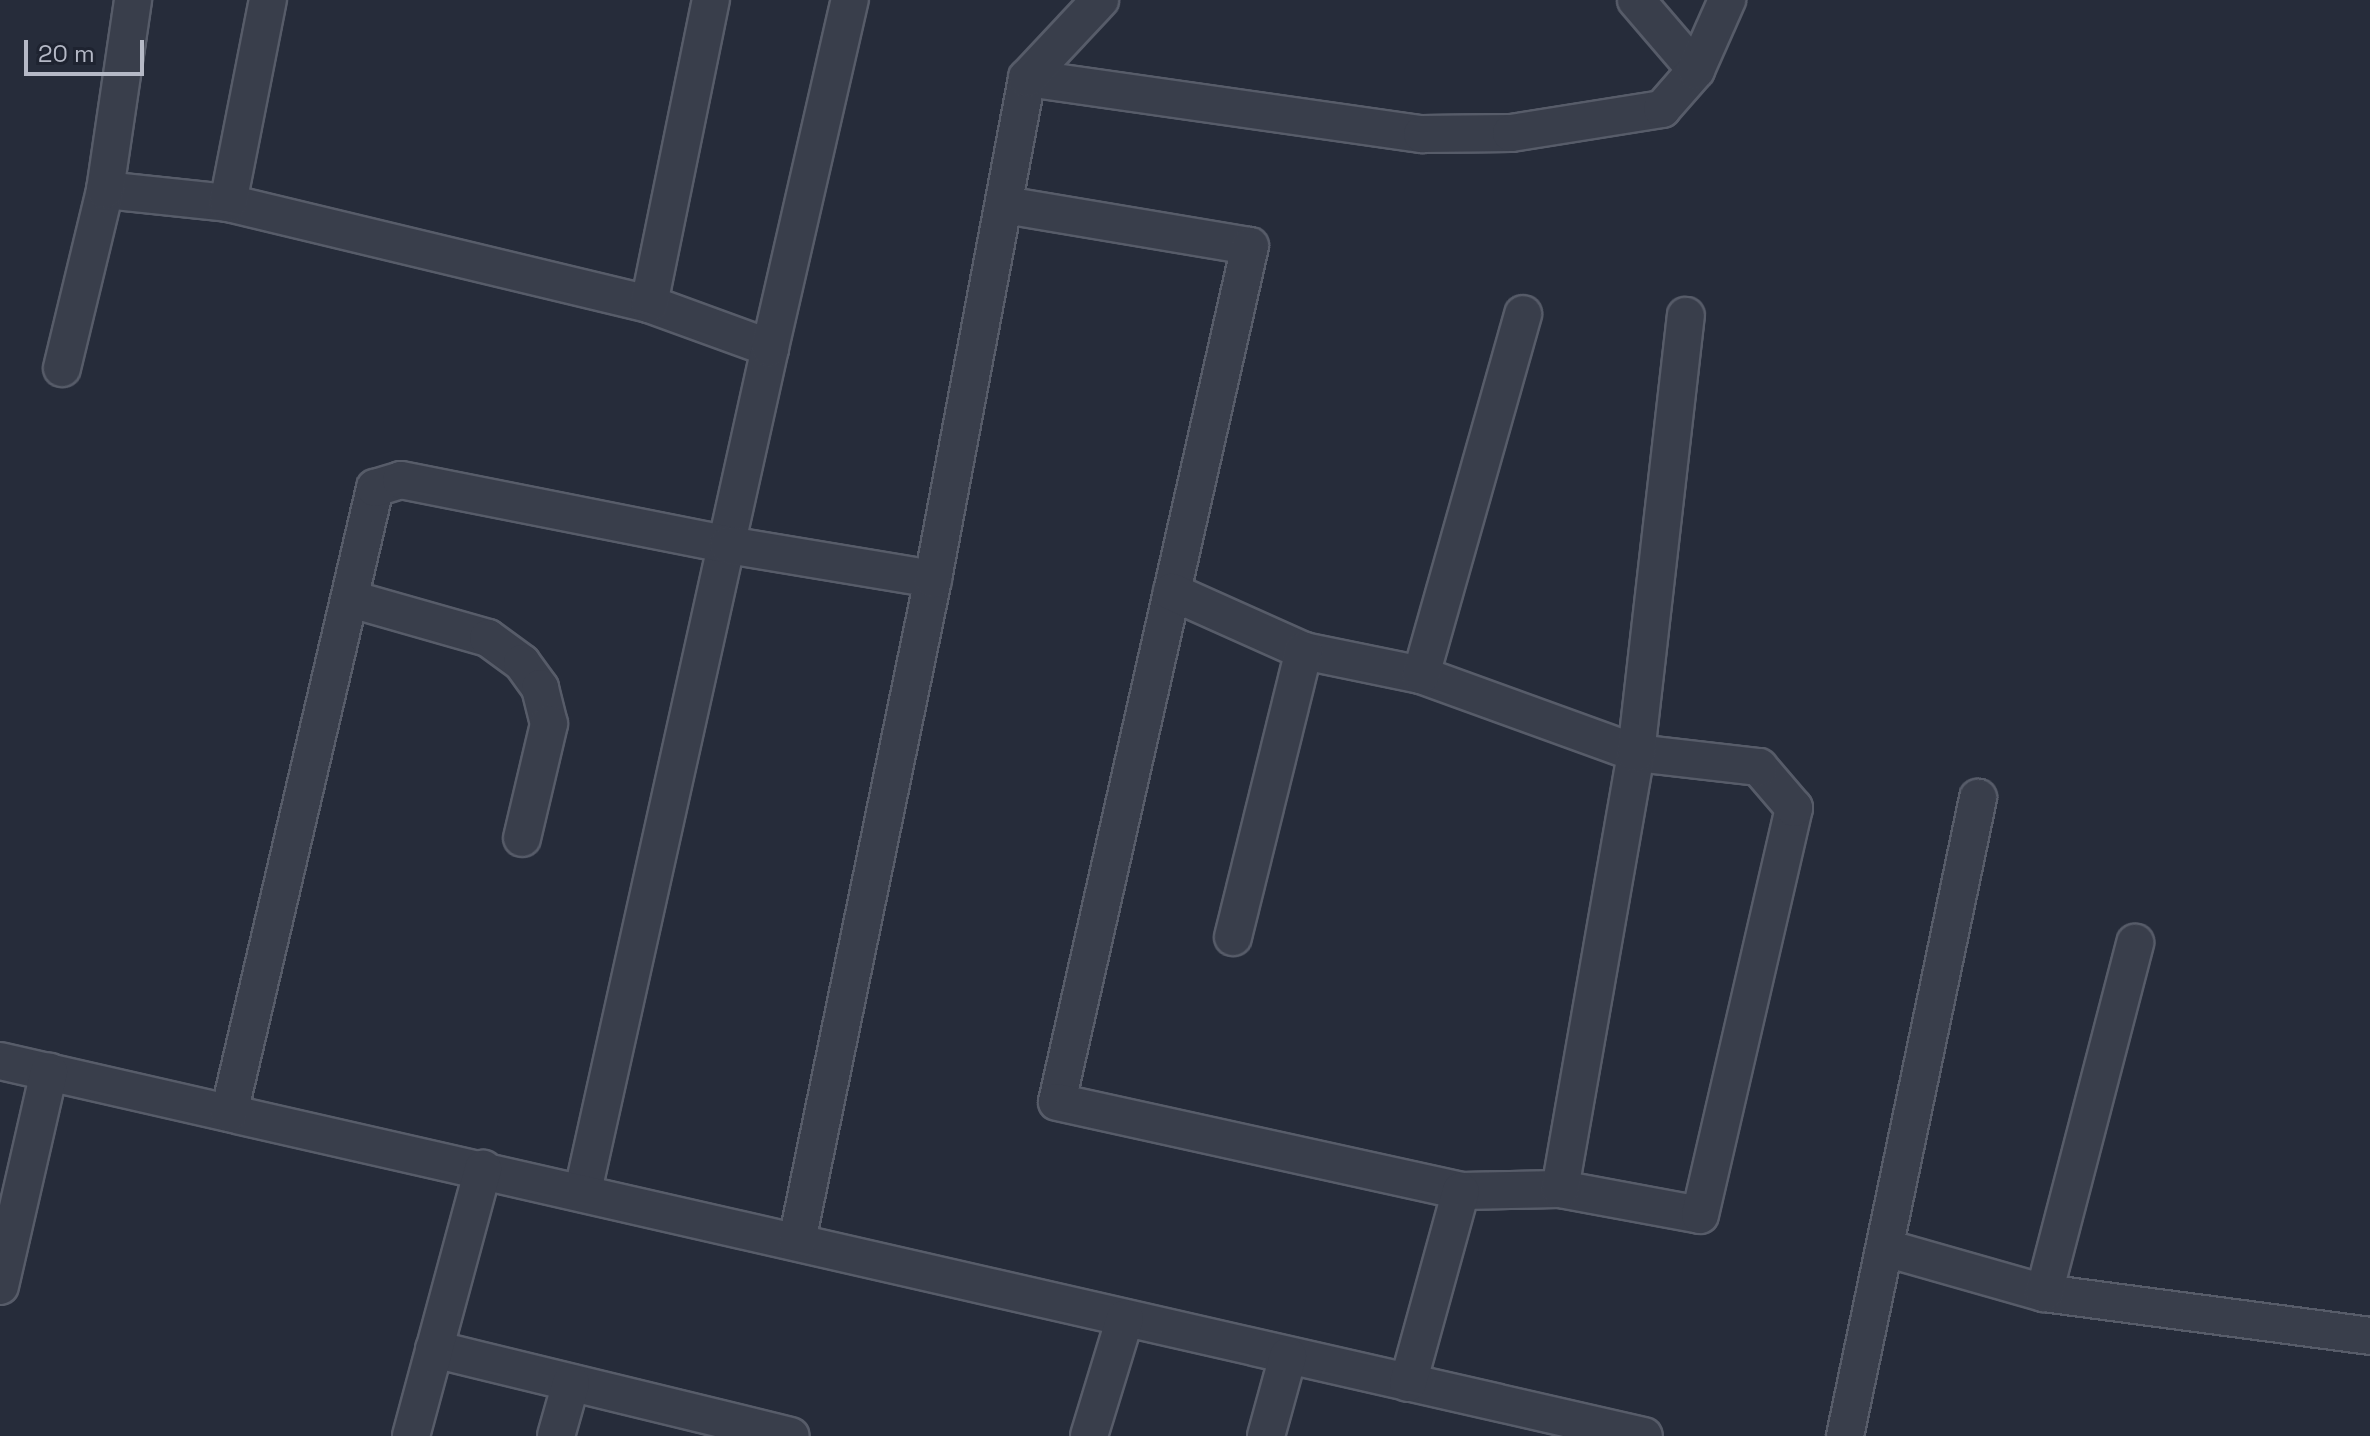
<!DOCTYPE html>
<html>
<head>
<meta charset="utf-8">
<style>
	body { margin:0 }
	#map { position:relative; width:2370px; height:1436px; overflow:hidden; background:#262c3a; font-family:"Space Grotesk",sans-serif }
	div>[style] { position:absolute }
	.roads { filter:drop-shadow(2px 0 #575c69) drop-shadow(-2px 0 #575c69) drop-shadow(0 2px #575c69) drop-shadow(0 -2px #575c69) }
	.minor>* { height:36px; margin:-18px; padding:0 18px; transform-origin:18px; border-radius:18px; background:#393e4b }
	span { translate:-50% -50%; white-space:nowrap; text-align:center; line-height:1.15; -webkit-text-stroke:6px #1e2330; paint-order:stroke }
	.scale { position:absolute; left:24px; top:40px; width:120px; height:36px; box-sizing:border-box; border:4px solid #b5b9c6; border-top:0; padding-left:10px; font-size:24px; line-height:28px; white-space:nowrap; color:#b5b9c6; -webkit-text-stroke:6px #1e2330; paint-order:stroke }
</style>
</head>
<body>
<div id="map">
	<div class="roads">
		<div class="minor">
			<div style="left:1636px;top:0;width:92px;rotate:49.4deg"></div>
			<div style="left:1027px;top:78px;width:399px;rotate:8.1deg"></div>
			<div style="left:1422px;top:134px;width:89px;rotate:-0.6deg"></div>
			<div style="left:1511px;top:133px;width:153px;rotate:-9deg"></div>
			<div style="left:1662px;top:109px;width:52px;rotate:-48.9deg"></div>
			<div style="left:1696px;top:70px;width:77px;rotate:-66.1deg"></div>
			<div style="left:105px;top:190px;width:124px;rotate:6deg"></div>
			<div style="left:228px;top:203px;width:433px;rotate:13.5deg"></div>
			<div style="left:649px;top:304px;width:129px;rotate:20deg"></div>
			<div style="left:770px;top:348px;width:863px;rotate:102.51deg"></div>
			<div style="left:228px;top:203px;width:207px;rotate:-78.9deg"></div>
			<div style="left:1005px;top:205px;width:248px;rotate:9.5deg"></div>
			<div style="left:1250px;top:246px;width:877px;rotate:102.71deg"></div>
			<div style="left:1057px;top:1102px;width:414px;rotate:12.4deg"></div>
			<div style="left:1461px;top:1191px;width:99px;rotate:-1.2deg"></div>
			<div style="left:1560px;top:1189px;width:142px;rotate:10.5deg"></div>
			<div style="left:1700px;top:1215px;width:418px;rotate:-77deg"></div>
			<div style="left:1794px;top:808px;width:54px;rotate:-130.5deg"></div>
			<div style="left:1759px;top:767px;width:124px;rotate:-173.5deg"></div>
			<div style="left:1636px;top:753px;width:229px;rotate:-160.1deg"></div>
			<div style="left:1421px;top:675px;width:119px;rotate:-168.4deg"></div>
			<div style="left:1304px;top:651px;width:145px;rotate:-155.9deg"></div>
			<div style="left:649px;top:304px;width:310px;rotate:-78.5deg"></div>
			<div style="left:770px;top:348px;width:357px;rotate:-77.1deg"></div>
			<div style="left:62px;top:368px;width:183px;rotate:-76.4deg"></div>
			<div style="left:105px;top:190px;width:192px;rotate:-81.6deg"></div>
			<div style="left:351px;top:599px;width:142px;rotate:15.9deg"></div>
			<div style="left:488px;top:638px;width:42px;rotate:36.3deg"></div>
			<div style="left:522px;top:663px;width:31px;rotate:54deg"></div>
			<div style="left:540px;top:688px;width:37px;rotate:76deg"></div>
			<div style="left:549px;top:724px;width:117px;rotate:103.3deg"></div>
			<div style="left:1421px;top:675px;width:375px;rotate:-74.2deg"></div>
			<div style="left:1233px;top:937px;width:295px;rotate:-76.1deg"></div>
			<div style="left:0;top:1061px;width:1686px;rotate:12.85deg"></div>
			<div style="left:229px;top:1113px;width:642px;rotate:-76.85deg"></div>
			<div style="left:375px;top:488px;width:27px;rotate:-17deg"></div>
			<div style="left:401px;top:480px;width:333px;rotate:11.2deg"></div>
			<div style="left:728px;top:545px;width:208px;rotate:9.4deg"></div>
			<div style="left:1560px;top:1189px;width:443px;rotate:-80.1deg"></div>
			<div style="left:1636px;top:753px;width:440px;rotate:-83.5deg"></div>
			<div style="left:797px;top:1241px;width:676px;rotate:-78.39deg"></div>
			<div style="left:933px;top:579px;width:510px;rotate:-79.37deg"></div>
			<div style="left:1027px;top:78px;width:107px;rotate:-46.9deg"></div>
			<div style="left:1886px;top:1248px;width:164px;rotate:15.9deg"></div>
			<div style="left:2044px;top:1293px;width:329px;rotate:7.5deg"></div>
			<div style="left:0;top:1286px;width:220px;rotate:-77.1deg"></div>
			<div style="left:2044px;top:1293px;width:362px;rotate:-75.4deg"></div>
			<div style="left:434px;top:1349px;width:367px;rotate:13.7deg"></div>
			<div style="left:1408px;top:1383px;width:199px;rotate:-74.6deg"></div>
			<div style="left:411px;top:1436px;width:277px;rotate:-74.9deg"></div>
			<div style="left:556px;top:1436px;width:55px;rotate:-74.2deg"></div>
			<div style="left:1089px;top:1436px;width:123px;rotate:-73deg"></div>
			<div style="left:1266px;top:1436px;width:83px;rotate:-74.6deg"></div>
			<div style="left:1845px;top:1436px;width:652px;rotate:-78.22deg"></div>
		</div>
	</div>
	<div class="scale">20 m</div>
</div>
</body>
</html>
